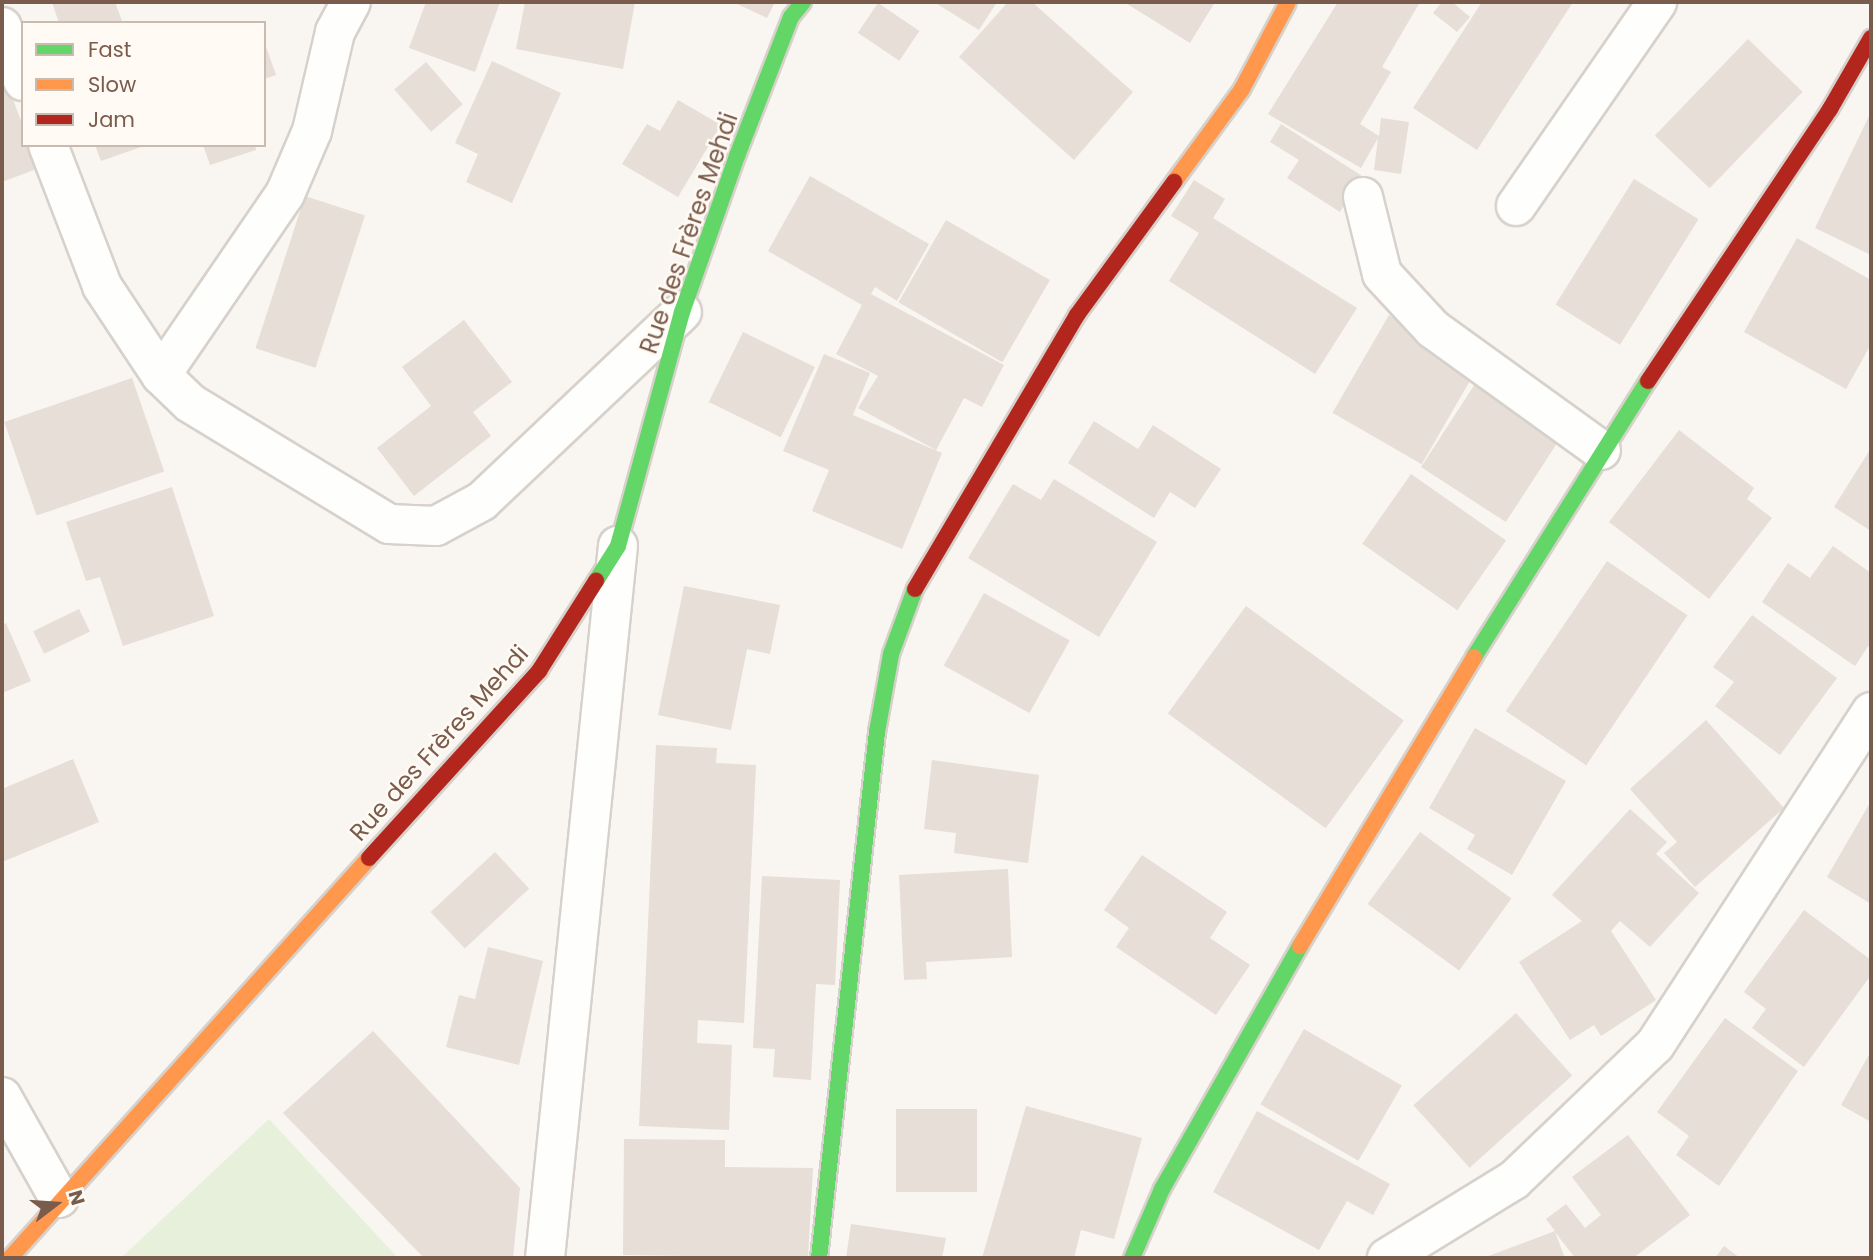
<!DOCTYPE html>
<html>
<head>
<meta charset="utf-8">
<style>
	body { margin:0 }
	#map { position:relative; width:1873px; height:1260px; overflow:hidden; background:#f9f5f0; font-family:Poppins,sans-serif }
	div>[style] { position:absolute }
	.green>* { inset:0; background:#e7f0db }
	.building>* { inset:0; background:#e6ded7; transform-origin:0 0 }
	.roads { filter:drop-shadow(2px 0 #d7d1cb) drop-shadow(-2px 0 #d7d1cb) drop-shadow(0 2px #d7d1cb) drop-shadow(0 -2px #d7d1cb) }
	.street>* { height:38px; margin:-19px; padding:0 19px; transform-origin:19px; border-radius:19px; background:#fefefd }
	.fast>* { height:16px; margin:-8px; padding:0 8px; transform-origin:8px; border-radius:8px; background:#63d668 }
	.slow>* { height:16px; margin:-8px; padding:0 8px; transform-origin:8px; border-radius:8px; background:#ff974d }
	.jam>* { height:16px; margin:-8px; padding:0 8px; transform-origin:8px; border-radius:8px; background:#b3261e }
	span { translate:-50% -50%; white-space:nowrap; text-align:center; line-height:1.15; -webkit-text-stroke:5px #fffaf3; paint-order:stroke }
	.street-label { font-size:24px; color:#7a5c4d }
	.frame { position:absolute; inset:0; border:4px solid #7a5c4d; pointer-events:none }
	.legend { position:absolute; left:21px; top:21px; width:245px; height:126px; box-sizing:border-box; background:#fffaf3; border:2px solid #cabbb1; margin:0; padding:9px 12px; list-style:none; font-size:21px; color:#7a5c4d }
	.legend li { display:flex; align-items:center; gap:14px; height:35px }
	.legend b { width:35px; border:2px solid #cabbb1 }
	.north { position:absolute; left:21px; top:1169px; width:70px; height:70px; -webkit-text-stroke:5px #fffaf3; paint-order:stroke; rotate:73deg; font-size:19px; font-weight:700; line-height:28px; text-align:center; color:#7a5c4d }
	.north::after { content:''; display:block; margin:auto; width:24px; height:32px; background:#7a5c4d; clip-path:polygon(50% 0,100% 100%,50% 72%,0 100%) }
</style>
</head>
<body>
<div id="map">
	<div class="green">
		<div style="clip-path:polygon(269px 1119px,398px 1258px,121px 1258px)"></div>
	</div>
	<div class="building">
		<div style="clip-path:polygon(52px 2px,115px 2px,122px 21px,59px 23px)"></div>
		<div style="clip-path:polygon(426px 2px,500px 2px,475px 72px,409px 48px)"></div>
		<div style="clip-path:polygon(525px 2px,635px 2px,623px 69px,516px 49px)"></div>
		<div style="clip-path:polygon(733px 2px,775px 2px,767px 18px)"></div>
		<div style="clip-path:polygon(934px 2px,997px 2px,979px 30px)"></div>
		<div style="clip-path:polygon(1008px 2px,1032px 2px,1133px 92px,1074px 160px,959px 57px)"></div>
		<div style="clip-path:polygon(1124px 2px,1215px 2px,1190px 43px)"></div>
		<div style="clip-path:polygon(1338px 2px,1420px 2px,1382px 67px,1391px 72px,1360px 124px,1379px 136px,1381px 118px,1409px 122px,1401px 174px,1374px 170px,1378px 138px,1361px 168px,1268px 114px)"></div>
		<div style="clip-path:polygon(1442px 2px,1452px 2px,1470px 17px,1457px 32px,1433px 13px)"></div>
		<div style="clip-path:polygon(1482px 2px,1573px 2px,1477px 150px,1413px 108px)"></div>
		<div style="left:878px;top:3px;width:50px;height:36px;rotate:34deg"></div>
		<div style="left:1748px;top:39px;width:76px;height:134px;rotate:44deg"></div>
		<div style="clip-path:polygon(264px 41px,276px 75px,264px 79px)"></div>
		<div style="clip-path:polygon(492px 61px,561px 93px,512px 203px,466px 182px,478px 154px,455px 143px)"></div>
		<div style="left:426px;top:62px;width:56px;height:42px;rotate:49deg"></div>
		<div style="clip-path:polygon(2px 70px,23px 126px,23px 145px,30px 145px,39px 168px,2px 182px)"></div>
		<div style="clip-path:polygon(678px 100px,721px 125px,678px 197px,622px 164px,647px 124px,660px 131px)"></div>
		<div style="clip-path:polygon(1871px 112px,1871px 255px,1815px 228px)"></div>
		<div style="clip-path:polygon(1281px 124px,1362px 176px,1340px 212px,1287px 178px,1299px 160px,1270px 142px)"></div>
		<div style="clip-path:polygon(95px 145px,144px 145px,144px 146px,101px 161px)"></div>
		<div style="clip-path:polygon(203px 145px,255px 145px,256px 150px,210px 165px)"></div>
		<div style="clip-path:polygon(810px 176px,929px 244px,897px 301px,875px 287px,871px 294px,1004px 365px,982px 407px,964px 398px,936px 450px,858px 408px,878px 376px,836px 354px,862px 305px,768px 251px)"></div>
		<div style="left:1634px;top:179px;width:76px;height:148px;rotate:32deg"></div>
		<div style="clip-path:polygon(1194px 180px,1225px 199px,1213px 218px,1357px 308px,1315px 374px,1169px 281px,1199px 233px,1171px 216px)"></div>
		<div style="left:305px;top:196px;width:63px;height:160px;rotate:18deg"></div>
		<div style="left:946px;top:220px;width:120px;height:95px;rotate:30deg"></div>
		<div style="clip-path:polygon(1797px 238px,1871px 280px,1871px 344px,1846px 389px,1744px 332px)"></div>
		<div style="left:1389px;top:315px;width:103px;height:113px;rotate:30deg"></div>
		<div style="clip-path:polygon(464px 320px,512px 382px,473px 412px,491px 436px,414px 496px,377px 448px,431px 406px,402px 367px)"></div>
		<div style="left:743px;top:332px;width:80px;height:78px;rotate:26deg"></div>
		<div style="clip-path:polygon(824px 354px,870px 373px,853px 415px,942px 453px,902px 549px,812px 511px,829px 470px,783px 451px)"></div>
		<div style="left:132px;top:378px;width:99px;height:135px;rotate:71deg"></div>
		<div style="left:1475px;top:384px;width:101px;height:99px;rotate:33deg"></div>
		<div style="clip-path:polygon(1094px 421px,1138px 449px,1153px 425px,1221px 469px,1195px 508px,1170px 492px,1154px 518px,1068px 463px)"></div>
		<div style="clip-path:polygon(1679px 430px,1754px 488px,1747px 499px,1772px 518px,1709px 599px,1609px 522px)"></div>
		<div style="clip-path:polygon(1871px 448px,1871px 531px,1834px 507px)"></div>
		<div style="left:1411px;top:474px;width:116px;height:85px;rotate:35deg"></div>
		<div style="clip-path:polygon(1054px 479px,1157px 542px,1099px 637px,968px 558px,1013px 484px,1041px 500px)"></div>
		<div style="clip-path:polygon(172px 487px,214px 616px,123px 646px,100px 577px,86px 581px,66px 522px)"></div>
		<div style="clip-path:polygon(1833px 546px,1871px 573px,1871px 642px,1855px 666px,1762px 602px,1788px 563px,1810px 578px)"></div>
		<div style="left:1607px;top:561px;width:97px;height:181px;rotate:34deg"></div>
		<div style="clip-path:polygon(684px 586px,780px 605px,770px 654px,747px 649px,731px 730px,658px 715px)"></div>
		<div style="left:984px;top:593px;width:98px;height:83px;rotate:29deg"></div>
		<div style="left:1246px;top:606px;width:195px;height:133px;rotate:36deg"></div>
		<div style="left:79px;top:609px;width:25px;height:51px;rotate:64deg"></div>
		<div style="clip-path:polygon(1752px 615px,1837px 678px,1780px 755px,1715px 706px,1734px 682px,1713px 667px)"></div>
		<div style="clip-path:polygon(6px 623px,31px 681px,2px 693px,2px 625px)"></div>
		<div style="clip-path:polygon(1706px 720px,1784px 808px,1695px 887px,1664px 853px,1677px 842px,1630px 789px)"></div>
		<div style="clip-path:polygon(1475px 728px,1566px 781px,1512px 875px,1467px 849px,1475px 835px,1429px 808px)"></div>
		<div style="clip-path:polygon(656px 745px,717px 748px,716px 763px,756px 765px,744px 1023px,698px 1020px,697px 1043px,732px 1045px,729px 1130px,639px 1126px)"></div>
		<div style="clip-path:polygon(73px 759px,99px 822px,2px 862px,2px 789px)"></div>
		<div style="clip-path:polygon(932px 760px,1039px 775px,1028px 863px,954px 853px,956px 833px,924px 829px)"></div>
		<div style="clip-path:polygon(1871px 801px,1871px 904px,1827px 877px)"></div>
		<div style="clip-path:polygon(1630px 809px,1667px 842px,1656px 854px,1699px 893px,1650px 947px,1620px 921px,1611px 931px,1656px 1000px,1601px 1036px,1594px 1025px,1570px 1040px,1519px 962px,1582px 921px,1552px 895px)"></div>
		<div style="left:1420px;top:832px;width:113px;height:89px;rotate:36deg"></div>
		<div style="left:495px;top:852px;width:50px;height:88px;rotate:47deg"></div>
		<div style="clip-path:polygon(1142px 855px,1227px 912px,1210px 938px,1250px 965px,1216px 1015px,1116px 947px,1129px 928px,1104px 910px)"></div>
		<div style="clip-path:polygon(1008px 869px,1012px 957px,926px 962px,927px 979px,904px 980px,899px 875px)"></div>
		<div style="clip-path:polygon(762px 876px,840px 880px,835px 985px,816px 984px,811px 1080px,773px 1077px,775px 1049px,753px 1048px)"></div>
		<div style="clip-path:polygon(1804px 910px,1871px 960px,1871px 975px,1804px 1067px,1752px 1028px,1766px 1009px,1744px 992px)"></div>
		<div style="clip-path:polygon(488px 947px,543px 961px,519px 1065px,446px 1047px,459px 995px,475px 999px)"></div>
		<div style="left:1516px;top:1013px;width:84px;height:138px;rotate:48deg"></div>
		<div style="clip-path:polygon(1725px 1018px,1798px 1071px,1719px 1186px,1676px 1155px,1689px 1136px,1657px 1112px)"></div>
		<div style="left:1304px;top:1029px;width:113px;height:87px;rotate:30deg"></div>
		<div style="clip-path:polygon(373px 1031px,520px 1188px,513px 1258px,424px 1258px,283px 1113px)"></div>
		<div style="clip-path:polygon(1871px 1051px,1871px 1122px,1841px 1105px)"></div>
		<div style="clip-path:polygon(1026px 1106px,1142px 1138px,1114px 1239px,1081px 1230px,1074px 1258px,982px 1258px)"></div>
		<div style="left:896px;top:1109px;width:81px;height:83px"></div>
		<div style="clip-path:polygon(1257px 1111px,1390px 1184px,1373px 1215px,1347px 1201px,1319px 1250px,1213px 1192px)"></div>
		<div style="clip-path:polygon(1628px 1135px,1690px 1215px,1633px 1258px,1575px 1258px,1555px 1232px,1565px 1258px,1483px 1258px,1555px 1231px,1546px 1219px,1566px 1204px,1585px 1228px,1601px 1215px,1572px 1177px)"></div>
		<div style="clip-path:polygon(624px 1139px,725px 1140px,725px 1167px,813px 1168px,808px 1258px,623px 1255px)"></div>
		<div style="clip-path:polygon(851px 1224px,946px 1238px,942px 1258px,846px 1258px)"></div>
		<div style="clip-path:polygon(1724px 1246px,1740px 1258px,1715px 1258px)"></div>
	</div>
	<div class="roads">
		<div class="street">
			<div style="left:2px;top:27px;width:58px;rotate:68.7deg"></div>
			<div style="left:48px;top:145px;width:151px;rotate:69deg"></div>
			<div style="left:102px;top:286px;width:107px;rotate:56.5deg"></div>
			<div style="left:161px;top:375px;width:40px;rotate:44deg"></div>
			<div style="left:190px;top:403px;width:233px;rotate:31.3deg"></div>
			<div style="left:389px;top:524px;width:47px;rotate:2.4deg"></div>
			<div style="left:436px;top:526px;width:52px;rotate:-28.5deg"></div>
			<div style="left:482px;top:501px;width:275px;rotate:-43.4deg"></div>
			<div style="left:1363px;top:197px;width:79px;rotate:76.1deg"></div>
			<div style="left:1382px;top:274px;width:75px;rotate:47.2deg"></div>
			<div style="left:1433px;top:329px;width:207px;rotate:35.8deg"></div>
			<div style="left:1516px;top:206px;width:248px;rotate:-55.3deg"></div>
			<div style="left:161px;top:375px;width:219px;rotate:-55.6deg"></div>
			<div style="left:285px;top:194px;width:69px;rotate:-66.8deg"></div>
			<div style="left:312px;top:131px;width:102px;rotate:-76.9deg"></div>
			<div style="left:335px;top:32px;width:34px;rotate:-62deg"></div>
			<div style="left:2px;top:1097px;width:116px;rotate:60.6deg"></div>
			<div style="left:545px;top:1258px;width:716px;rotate:-84.15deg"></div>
			<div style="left:1387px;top:1258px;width:149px;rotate:-31.6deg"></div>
			<div style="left:1514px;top:1180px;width:195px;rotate:-43.8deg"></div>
			<div style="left:1655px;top:1045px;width:397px;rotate:-57deg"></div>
		</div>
		<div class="fast">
			<div style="left:596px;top:581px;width:41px;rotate:-57.8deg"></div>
			<div style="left:618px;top:546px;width:243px;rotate:-74.7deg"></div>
			<div style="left:682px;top:312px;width:165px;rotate:-70.6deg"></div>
			<div style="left:737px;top:156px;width:149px;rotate:-68.8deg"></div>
			<div style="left:791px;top:17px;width:19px;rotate:-51deg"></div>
			<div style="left:1474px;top:657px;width:326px;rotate:-57.8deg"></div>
			<div style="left:819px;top:1258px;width:529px;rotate:-83.71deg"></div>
			<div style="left:877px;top:732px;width:79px;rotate:-79.8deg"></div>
			<div style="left:891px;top:654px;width:69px;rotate:-69.7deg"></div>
			<div style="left:1132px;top:1258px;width:75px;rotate:-66.5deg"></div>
			<div style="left:1162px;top:1189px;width:279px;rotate:-60.4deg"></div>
		</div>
		<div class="slow">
			<div style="left:1174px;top:182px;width:115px;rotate:-53.8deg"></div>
			<div style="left:1242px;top:89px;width:98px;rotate:-62.1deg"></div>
			<div style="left:1300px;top:946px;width:337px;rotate:-58.9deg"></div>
			<div style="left:10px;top:1258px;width:537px;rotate:-48.09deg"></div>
		</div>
		<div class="jam">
			<div style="left:1648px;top:381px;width:327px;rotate:-56.2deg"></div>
			<div style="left:1830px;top:109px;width:82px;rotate:-60deg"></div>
			<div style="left:915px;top:589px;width:318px;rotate:-59.4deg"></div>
			<div style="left:1077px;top:315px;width:165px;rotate:-53.9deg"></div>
			<div style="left:369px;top:858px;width:253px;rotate:-47.7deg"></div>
			<div style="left:539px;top:671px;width:107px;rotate:-57.7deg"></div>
		</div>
	</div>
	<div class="street-label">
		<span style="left:689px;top:233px;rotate:-71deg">Rue des Frères Mehdi</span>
		<span style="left:439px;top:743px;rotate:-48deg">Rue des Frères Mehdi</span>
	</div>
	<div class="frame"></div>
	<ul class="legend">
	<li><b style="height:9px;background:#63d668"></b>Fast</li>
	<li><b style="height:9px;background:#ff974d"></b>Slow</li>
	<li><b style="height:9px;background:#b3261e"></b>Jam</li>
	</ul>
	<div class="north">N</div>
</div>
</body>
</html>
